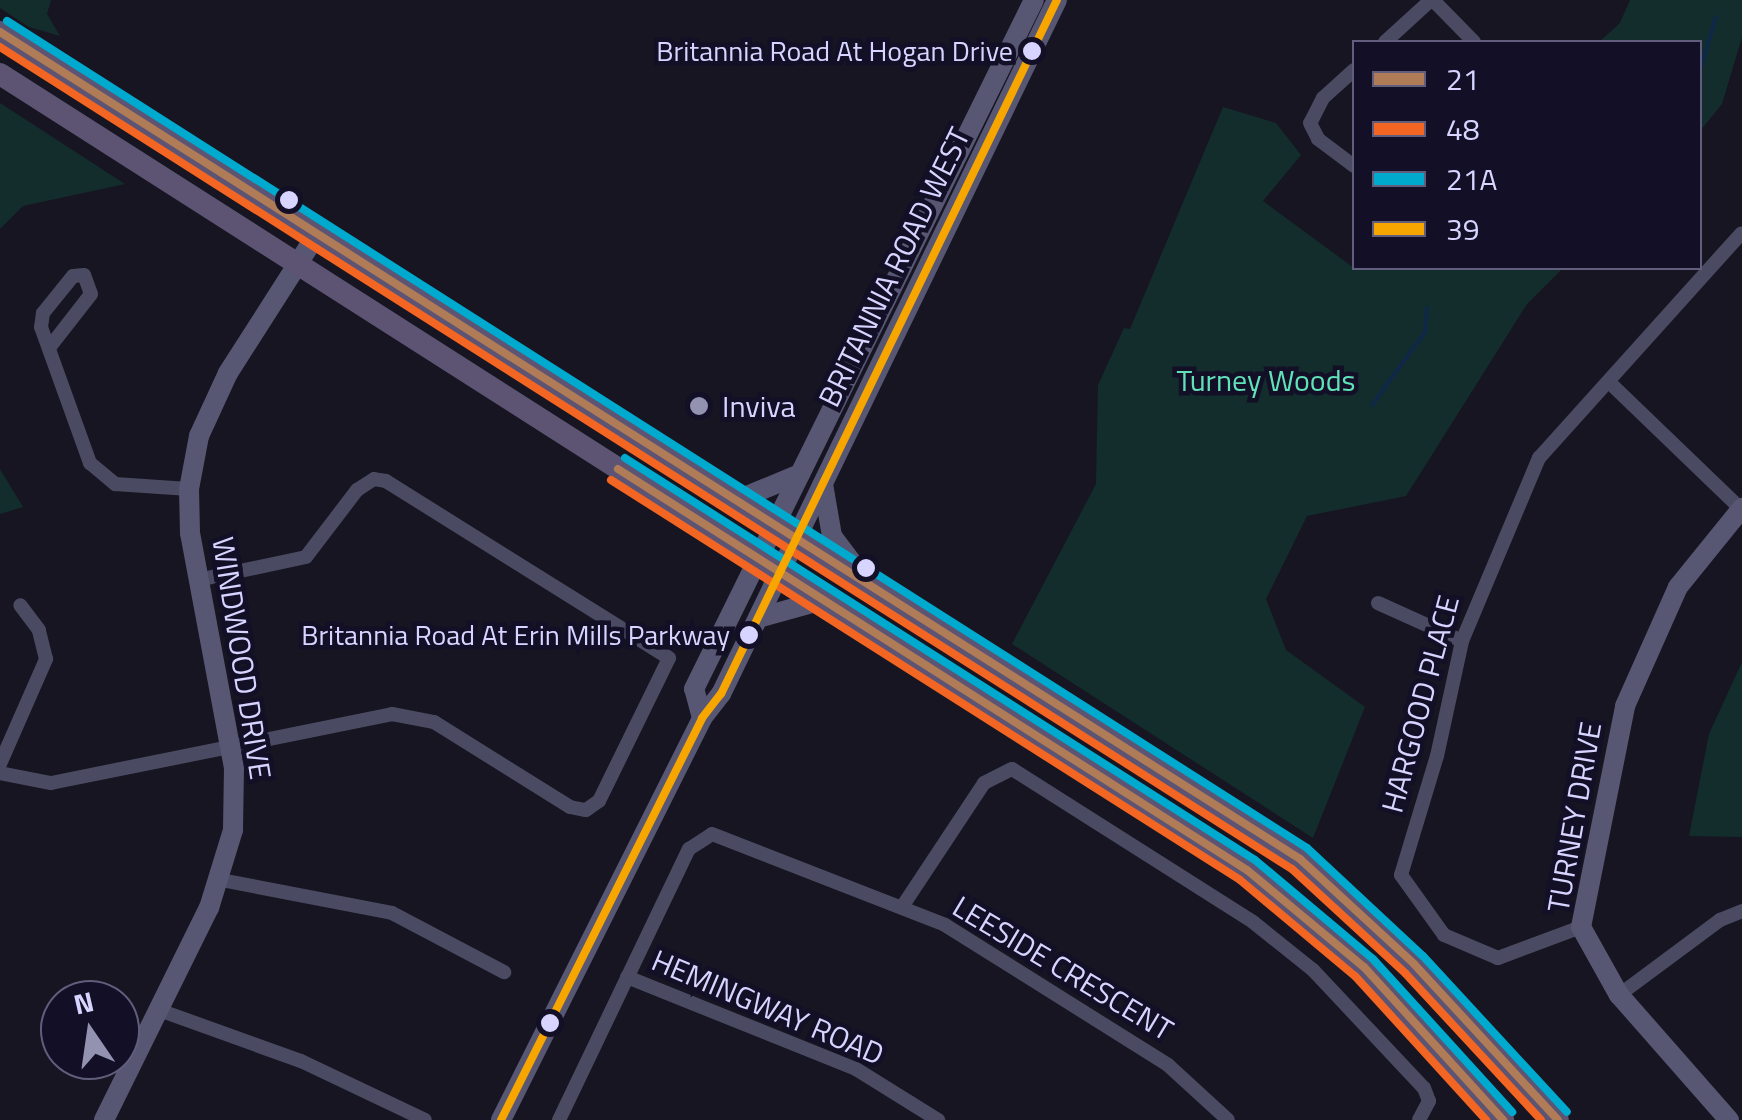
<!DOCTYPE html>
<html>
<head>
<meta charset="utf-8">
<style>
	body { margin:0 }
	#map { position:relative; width:1742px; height:1120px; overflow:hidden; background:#161521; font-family:"Titillium Web",sans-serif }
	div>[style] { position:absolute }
	.green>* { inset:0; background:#132d2c }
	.stream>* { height:4px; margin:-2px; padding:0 2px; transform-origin:2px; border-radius:2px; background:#0f2848 }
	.street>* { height:14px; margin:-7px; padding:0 7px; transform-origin:7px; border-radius:7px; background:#4a4a62 }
	.secondary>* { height:20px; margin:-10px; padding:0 10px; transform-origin:10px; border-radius:10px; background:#575774 }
	.primary>* { height:22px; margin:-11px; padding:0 11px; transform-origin:11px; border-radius:11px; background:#5d5473 }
	.bus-1>* { height:8px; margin:-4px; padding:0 4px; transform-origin:4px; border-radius:4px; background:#b07c57 }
	.bus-2>* { height:8px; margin:-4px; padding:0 4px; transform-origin:4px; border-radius:4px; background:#f26522 }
	.bus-3>* { height:8px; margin:-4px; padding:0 4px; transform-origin:4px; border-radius:4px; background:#00a9ce }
	.bus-4>* { height:8px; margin:-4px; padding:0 4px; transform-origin:4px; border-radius:4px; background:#f7a600 }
	.dots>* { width:28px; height:28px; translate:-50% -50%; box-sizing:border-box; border:5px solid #120f27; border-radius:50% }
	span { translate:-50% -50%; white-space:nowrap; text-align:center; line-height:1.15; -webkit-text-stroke:9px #120f27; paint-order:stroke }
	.bus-label { font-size:28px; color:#d7d5ff }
	.right { translate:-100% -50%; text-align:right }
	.street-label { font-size:30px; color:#d7d5ff }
	.park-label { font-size:30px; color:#60e1b8 }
	.poi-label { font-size:30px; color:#d7d5ff }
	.left { translate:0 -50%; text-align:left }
	.legend { position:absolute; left:1352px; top:40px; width:350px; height:230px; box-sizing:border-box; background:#120f27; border:2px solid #615e7d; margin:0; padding:12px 18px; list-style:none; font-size:30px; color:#d7d5ff }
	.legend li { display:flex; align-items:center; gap:20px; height:50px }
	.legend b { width:50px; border:2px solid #615e7d }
	.north { position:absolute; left:40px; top:980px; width:100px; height:100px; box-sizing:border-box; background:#120f27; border:2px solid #615e7d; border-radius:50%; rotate:347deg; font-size:28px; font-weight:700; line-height:40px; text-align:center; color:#d7d5ff }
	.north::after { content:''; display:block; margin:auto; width:35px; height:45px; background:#9392b1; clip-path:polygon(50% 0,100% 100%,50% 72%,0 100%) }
</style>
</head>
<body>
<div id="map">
	<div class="green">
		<div style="clip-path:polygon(0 0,51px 0,47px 14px,60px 36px,29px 27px,0 8px)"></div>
		<div style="clip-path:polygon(1630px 0,1742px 0,1742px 37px,1722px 104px,1700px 131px,1700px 42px,1599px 42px,1620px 23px)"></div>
		<div style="clip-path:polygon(0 103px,125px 184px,23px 206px,0 229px)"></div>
		<div style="clip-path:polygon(1223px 107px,1276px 123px,1301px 155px,1263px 201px,1354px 268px,1563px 268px,1527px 304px,1406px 496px,1307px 516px,1266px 599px,1286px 650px,1365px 707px,1313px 838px,1012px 644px,1096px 484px,1098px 385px,1124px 328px,1130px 329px)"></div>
		<div style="clip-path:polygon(0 469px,23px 507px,0 514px)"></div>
		<div style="clip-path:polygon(1742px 662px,1742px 837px,1689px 836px,1709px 734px)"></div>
	</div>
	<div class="stream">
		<div style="left:1700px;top:71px;width:56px;rotate:-73.5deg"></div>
		<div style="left:1372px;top:405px;width:90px;rotate:-54deg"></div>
		<div style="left:1425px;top:332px;width:24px;rotate:-85deg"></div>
	</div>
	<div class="street">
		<div style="left:1433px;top:0;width:59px;rotate:45.7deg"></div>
		<div style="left:1385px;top:42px;width:62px;rotate:-42.4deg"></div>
		<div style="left:1354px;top:70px;width:42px;rotate:137.9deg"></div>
		<div style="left:1323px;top:98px;width:28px;rotate:117deg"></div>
		<div style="left:1310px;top:123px;width:18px;rotate:63deg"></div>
		<div style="left:1318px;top:139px;width:45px;rotate:36.9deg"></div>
		<div style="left:49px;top:348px;width:68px;rotate:-52.1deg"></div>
		<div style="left:91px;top:294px;width:20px;rotate:-110deg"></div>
		<div style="left:84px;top:275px;width:11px;rotate:175deg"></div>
		<div style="left:73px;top:276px;width:48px;rotate:129deg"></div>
		<div style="left:43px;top:313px;width:14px;rotate:98deg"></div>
		<div style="left:41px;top:327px;width:145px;rotate:70.2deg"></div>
		<div style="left:90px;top:463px;width:33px;rotate:40deg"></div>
		<div style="left:115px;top:484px;width:74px;rotate:3.9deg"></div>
		<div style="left:1610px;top:383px;width:182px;rotate:43.9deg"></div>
		<div style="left:1378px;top:603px;width:92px;rotate:24.3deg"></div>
		<div style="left:0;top:764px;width:115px;rotate:-66.3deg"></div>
		<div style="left:46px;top:659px;width:30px;rotate:-104deg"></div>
		<div style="left:39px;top:630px;width:31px;rotate:-127deg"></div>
		<div style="left:0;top:773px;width:52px;rotate:11.1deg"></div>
		<div style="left:51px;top:783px;width:348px;rotate:-11.4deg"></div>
		<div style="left:392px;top:714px;width:43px;rotate:10.8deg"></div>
		<div style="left:434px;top:722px;width:160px;rotate:32deg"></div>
		<div style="left:570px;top:807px;width:16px;rotate:11deg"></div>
		<div style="left:586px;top:810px;width:16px;rotate:-35deg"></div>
		<div style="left:599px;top:801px;width:159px;rotate:-63.9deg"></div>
		<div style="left:669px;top:658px;width:334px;rotate:-148deg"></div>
		<div style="left:386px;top:481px;width:12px;rotate:-171deg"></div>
		<div style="left:374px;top:479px;width:20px;rotate:147deg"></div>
		<div style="left:357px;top:490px;width:84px;rotate:127.3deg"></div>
		<div style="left:306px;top:557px;width:110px;rotate:168deg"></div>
		<div style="left:221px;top:880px;width:174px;rotate:10.9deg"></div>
		<div style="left:392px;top:913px;width:127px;rotate:27.8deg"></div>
		<div style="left:902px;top:907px;width:149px;rotate:-56.5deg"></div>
		<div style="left:984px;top:783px;width:31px;rotate:-27deg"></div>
		<div style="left:1012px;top:769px;width:285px;rotate:32.4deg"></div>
		<div style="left:1253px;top:922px;width:77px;rotate:38.7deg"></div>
		<div style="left:1313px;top:970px;width:162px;rotate:46.8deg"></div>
		<div style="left:1424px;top:1088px;width:14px;rotate:69deg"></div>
		<div style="left:1429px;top:1101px;width:21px;rotate:118deg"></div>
		<div style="left:1581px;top:927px;width:89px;rotate:159.5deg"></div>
		<div style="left:1498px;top:958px;width:59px;rotate:-156.9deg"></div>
		<div style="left:1444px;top:935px;width:74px;rotate:-125.6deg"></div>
		<div style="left:1401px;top:875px;width:124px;rotate:-73.2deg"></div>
		<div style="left:1437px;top:756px;width:118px;rotate:-77.7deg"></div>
		<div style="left:1462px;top:641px;width:199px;rotate:-67.2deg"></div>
		<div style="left:1539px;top:458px;width:302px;rotate:-48deg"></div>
		<div style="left:627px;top:977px;width:247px;rotate:21.9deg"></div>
		<div style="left:856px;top:1069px;width:97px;rotate:31.9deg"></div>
		<div style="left:1619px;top:995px;width:126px;rotate:-36.6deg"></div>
		<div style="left:1720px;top:920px;width:24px;rotate:-22deg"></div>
		<div style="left:159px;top:1010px;width:151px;rotate:19.8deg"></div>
		<div style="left:301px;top:1061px;width:137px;rotate:25.4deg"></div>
		<div style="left:559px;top:1120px;width:301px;rotate:-64.4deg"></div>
		<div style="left:689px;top:849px;width:27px;rotate:-33deg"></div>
		<div style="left:712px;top:834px;width:250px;rotate:21.3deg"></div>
		<div style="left:945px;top:925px;width:263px;rotate:32.1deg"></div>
		<div style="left:1168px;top:1065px;width:81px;rotate:42.5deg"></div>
	</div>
	<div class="secondary">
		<div style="left:823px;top:484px;width:53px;rotate:80.2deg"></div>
		<div style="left:832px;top:536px;width:55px;rotate:53.1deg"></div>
		<div style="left:737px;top:500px;width:68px;rotate:-22.4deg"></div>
		<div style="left:758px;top:618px;width:67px;rotate:-15.5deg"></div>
		<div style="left:702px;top:718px;width:30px;rotate:-105deg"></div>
		<div style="left:694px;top:689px;width:768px;rotate:-63.74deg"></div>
		<div style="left:104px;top:1120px;width:237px;rotate:-63.7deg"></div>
		<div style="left:209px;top:908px;width:82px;rotate:-72.9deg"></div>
		<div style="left:233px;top:830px;width:62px;rotate:-89.1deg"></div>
		<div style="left:234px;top:768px;width:239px;rotate:-100.6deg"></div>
		<div style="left:190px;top:533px;width:44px;rotate:-91.3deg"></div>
		<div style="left:189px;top:489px;width:54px;rotate:-79.3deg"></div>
		<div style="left:199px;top:436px;width:69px;rotate:-65.3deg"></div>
		<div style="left:228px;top:373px;width:165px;rotate:-57.4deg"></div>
		<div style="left:501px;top:1120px;width:449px;rotate:-63.4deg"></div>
		<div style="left:702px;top:718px;width:31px;rotate:-52deg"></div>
		<div style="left:721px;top:694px;width:771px;rotate:-64.17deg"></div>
		<div style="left:1729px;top:1120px;width:167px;rotate:-131.3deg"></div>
		<div style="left:1619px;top:995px;width:78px;rotate:-119.2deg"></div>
		<div style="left:1581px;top:927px;width:225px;rotate:-78.7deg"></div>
		<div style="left:1625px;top:706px;width:130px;rotate:-66deg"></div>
		<div style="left:1678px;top:587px;width:102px;rotate:-51deg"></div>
	</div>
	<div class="primary">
		<div style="left:0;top:32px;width:1541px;rotate:32.46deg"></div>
		<div style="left:1300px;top:859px;width:155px;rotate:42.6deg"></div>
		<div style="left:1414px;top:964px;width:212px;rotate:47.3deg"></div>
		<div style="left:0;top:74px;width:1479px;rotate:32.55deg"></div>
		<div style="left:1247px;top:870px;width:152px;rotate:39.7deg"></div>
		<div style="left:1364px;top:967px;width:207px;rotate:47.7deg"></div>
	</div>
	<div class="bus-1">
		<div style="left:0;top:32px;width:1541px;rotate:32.46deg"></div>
		<div style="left:1300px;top:859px;width:155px;rotate:42.6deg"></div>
		<div style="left:1414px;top:964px;width:212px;rotate:47.3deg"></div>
		<div style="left:618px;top:469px;width:746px;rotate:32.52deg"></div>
		<div style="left:1247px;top:870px;width:152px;rotate:39.7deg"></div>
		<div style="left:1364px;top:967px;width:207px;rotate:47.7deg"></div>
	</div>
	<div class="bus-2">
		<div style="left:0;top:47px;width:1531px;rotate:32.47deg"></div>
		<div style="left:1292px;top:869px;width:154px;rotate:42.6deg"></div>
		<div style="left:1405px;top:973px;width:200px;rotate:47.2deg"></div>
		<div style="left:611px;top:480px;width:745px;rotate:32.45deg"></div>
		<div style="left:1240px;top:880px;width:150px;rotate:39.9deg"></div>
		<div style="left:1355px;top:976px;width:195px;rotate:47.7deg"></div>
	</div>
	<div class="bus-3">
		<div style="left:7px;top:21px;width:1541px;rotate:32.46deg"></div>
		<div style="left:1307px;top:848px;width:158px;rotate:43deg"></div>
		<div style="left:1423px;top:956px;width:212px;rotate:47.3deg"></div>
		<div style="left:625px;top:458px;width:747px;rotate:32.54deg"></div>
		<div style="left:1255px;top:860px;width:154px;rotate:40deg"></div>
		<div style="left:1373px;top:959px;width:207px;rotate:47.7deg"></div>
	</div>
	<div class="bus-4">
		<div style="left:501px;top:1120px;width:449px;rotate:-63.4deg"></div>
		<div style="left:702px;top:718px;width:31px;rotate:-52deg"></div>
		<div style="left:721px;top:694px;width:771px;rotate:-64.17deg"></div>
	</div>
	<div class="dots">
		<div style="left:1032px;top:51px;background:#d7d5ff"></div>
		<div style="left:289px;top:200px;background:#d7d5ff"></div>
		<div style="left:699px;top:406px;background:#9392b1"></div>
		<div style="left:866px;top:568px;background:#d7d5ff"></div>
		<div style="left:749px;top:635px;background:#d7d5ff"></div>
		<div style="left:550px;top:1023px;background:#d7d5ff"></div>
	</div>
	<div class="bus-label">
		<span class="right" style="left:1013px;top:51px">Britannia Road At Hogan Drive</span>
		<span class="right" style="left:730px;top:635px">Britannia Road At Erin Mills Parkway</span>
	</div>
	<div class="street-label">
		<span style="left:894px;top:267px;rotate:-64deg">BRITANNIA ROAD WEST</span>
		<span style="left:242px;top:658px;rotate:81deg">WINDWOOD DRIVE</span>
		<span style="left:1420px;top:704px;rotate:-75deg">HARGOOD PLACE</span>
		<span style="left:1574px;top:817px;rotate:-80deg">TURNEY DRIVE</span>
		<span style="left:1063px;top:968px;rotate:31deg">LEESIDE CRESCENT</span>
		<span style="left:768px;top:1007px;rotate:23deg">HEMINGWAY ROAD</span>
	</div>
	<div class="park-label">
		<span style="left:1266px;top:380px">Turney Woods</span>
	</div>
	<div class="poi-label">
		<span class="left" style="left:722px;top:406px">Inviva</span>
	</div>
	<ul class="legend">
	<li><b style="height:12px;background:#b07c57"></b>21</li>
	<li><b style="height:12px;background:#f26522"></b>48</li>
	<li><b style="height:12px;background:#00a9ce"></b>21A</li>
	<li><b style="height:12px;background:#f7a600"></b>39</li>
	</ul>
	<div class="north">N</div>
</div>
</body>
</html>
